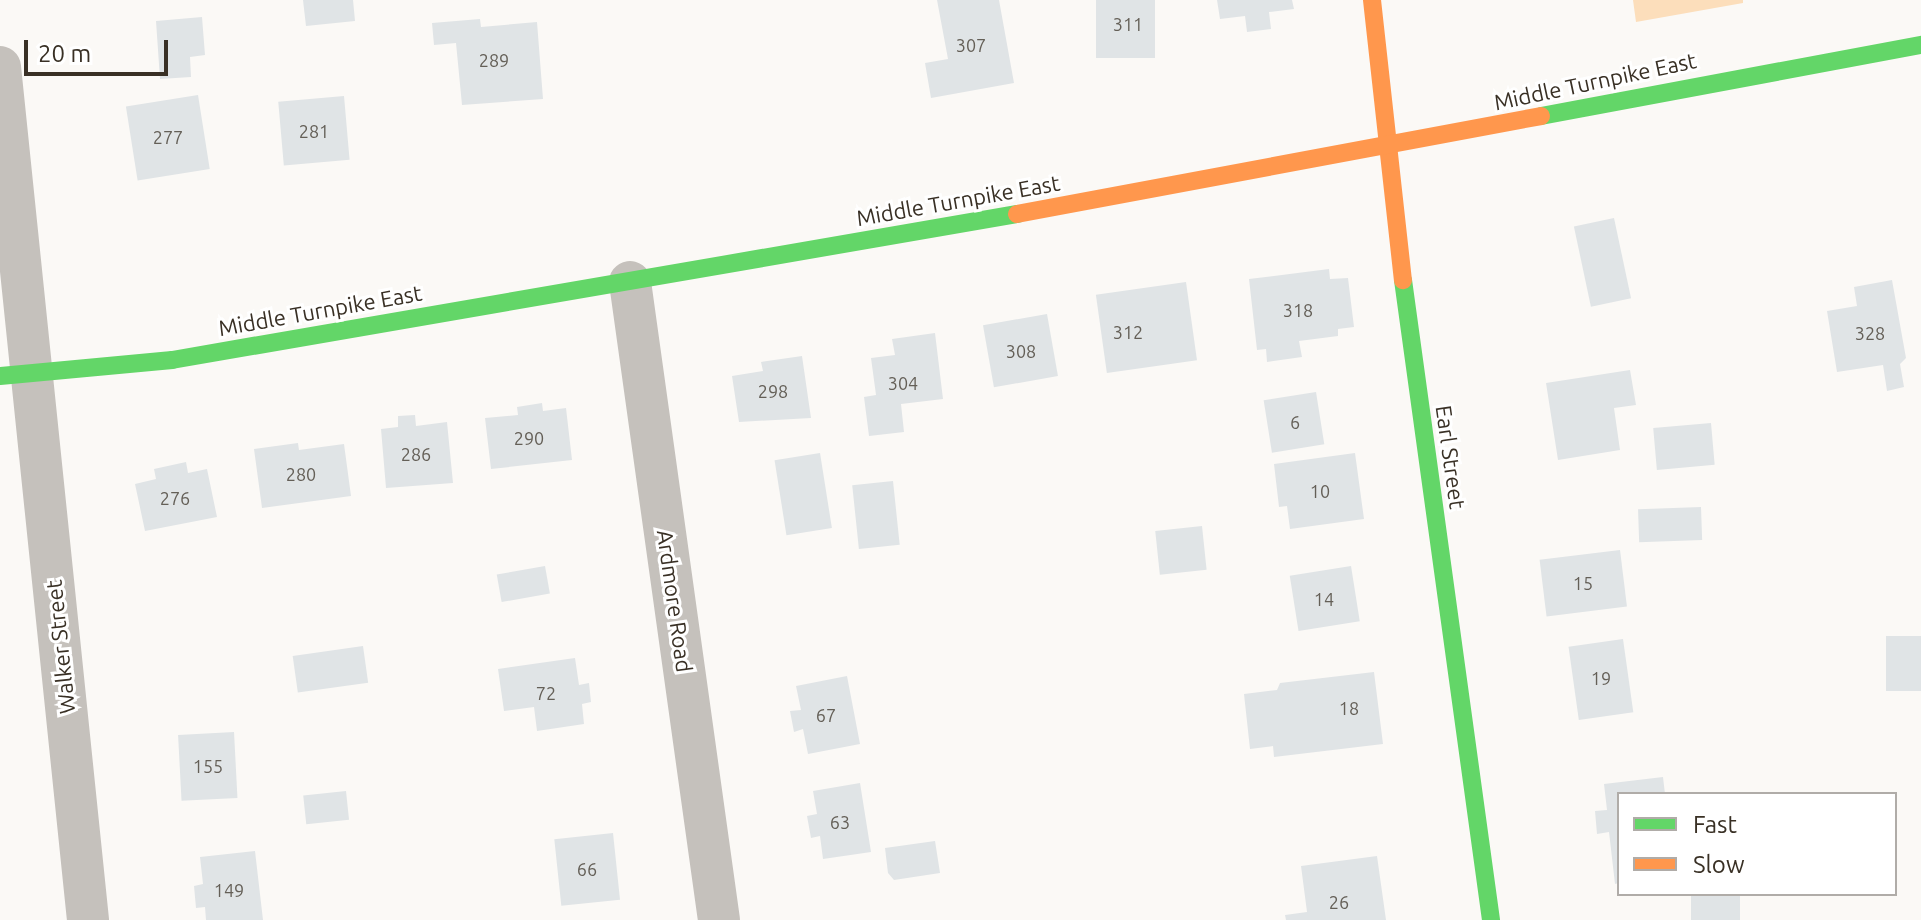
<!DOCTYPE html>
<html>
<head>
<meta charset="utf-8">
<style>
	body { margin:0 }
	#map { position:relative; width:1921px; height:920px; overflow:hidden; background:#fbf9f6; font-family:Ubuntu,sans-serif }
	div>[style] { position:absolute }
	.green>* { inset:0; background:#fcdebb }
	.building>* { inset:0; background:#e0e4e6; transform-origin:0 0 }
	.street>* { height:42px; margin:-21px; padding:0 21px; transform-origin:21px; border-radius:21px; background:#c5c1bc }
	.fast>* { height:18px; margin:-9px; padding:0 9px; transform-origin:9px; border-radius:9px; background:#63d668 }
	.slow>* { height:18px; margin:-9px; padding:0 9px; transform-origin:9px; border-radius:9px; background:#ff974d }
	span { translate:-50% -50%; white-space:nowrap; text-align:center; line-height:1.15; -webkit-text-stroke:6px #fff; paint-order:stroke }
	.number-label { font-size:18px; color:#645f57 }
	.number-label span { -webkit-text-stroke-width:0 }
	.street-label { font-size:22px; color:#393025 }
	.legend { position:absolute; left:1617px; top:792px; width:280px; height:104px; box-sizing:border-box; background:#fff; border:2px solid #b0aca8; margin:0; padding:10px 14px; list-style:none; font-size:24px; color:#393025 }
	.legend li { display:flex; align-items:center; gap:16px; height:40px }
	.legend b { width:40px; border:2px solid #b0aca8 }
	.scale { position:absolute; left:24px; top:40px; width:144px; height:36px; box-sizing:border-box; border:4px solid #393025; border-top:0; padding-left:10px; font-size:24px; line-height:28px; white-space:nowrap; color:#393025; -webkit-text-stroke:6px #fff; paint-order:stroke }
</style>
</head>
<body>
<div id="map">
	<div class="green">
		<div style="clip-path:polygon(1633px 0,1743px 0,1743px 3px,1636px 22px)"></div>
	</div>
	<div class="building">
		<div style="clip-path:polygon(303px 0,353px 0,355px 21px,306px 26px)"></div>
		<div style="clip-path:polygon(937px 0,999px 0,1014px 83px,931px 98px,925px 63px,948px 59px)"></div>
		<div style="left:1096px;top:0;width:59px;height:58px"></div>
		<div style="clip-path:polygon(1217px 0,1292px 0,1294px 9px,1269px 12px,1271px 29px,1247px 32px,1245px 16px,1220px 19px)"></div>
		<div style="clip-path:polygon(202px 17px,205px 55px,190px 57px,191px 77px,160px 79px,156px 21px)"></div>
		<div style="clip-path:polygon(480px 19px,481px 27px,537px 22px,543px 99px,462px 105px,456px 43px,434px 45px,432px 23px)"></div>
		<div style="left:198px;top:95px;width:75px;height:73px;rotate:81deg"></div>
		<div style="left:344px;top:96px;width:64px;height:66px;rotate:85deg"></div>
		<div style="left:1614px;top:218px;width:82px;height:41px;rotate:78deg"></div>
		<div style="clip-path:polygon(1329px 269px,1330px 279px,1348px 278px,1354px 327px,1338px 329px,1338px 336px,1299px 341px,1302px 357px,1267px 362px,1266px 349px,1257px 350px,1249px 279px)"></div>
		<div style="clip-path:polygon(1892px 280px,1906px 358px,1900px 364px,1904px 387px,1887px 391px,1883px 365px,1837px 372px,1827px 311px,1857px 306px,1854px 287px)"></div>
		<div style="left:1186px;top:282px;width:79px;height:91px;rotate:82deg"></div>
		<div style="left:1047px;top:314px;width:63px;height:65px;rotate:80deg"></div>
		<div style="clip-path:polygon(935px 333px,943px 399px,901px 404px,904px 432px,869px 436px,864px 397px,876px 395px,871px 358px,895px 355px,892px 339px)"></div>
		<div style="clip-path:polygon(802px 356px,811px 418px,739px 422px,732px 376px,763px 371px,761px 362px)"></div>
		<div style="clip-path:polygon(1630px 370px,1636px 405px,1614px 408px,1620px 450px,1558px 460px,1546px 383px)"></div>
		<div style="left:1316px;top:392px;width:53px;height:53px;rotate:81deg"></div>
		<div style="clip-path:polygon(542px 403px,543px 411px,566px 408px,572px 460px,491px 469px,485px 418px,518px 415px,517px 407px)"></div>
		<div style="clip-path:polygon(415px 415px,416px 426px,447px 422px,453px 483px,386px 488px,381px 429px,398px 427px,398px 416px)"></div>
		<div style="left:1711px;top:423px;width:42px;height:58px;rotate:85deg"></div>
		<div style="clip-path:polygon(298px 443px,299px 450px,344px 444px,351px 496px,262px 508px,254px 449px)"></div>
		<div style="left:820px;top:453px;width:76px;height:46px;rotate:81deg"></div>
		<div style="clip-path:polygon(1355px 453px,1364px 519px,1290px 529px,1287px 506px,1279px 507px,1274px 464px)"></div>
		<div style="clip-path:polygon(186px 462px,188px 473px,207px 469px,217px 517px,145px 531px,135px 484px,156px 479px,154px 469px)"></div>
		<div style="left:893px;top:481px;width:64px;height:41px;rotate:84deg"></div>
		<div style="left:1701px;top:507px;width:33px;height:63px;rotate:88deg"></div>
		<div style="left:1202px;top:526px;width:44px;height:47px;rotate:84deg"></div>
		<div style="left:1620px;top:550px;width:57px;height:81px;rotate:83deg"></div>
		<div style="left:545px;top:566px;width:28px;height:49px;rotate:80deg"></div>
		<div style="left:1351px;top:566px;width:56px;height:62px;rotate:81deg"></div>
		<div style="left:1921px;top:636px;width:55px;height:35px;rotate:90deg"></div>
		<div style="left:1623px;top:639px;width:74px;height:55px;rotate:82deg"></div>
		<div style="left:363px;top:646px;width:37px;height:71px;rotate:82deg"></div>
		<div style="clip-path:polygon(575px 658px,579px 685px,589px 683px,591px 702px,582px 704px,584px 724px,537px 731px,534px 707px,504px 711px,498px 669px)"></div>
		<div style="clip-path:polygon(1374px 672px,1383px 744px,1274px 757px,1273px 746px,1250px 749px,1244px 694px,1277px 690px,1280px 683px)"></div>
		<div style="clip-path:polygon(847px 676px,860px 744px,808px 754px,803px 729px,794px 732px,790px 711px,801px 710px,796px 686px)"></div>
		<div style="left:234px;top:732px;width:66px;height:56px;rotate:87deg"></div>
		<div style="clip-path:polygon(1663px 777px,1665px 794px,1619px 794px,1619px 883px,1615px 884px,1609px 832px,1597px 834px,1595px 811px,1607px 810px,1604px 784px)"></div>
		<div style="clip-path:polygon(860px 783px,871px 852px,823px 859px,820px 836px,811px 838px,807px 816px,817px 814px,813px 791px)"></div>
		<div style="left:346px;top:791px;width:29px;height:43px;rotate:84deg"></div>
		<div style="left:613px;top:833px;width:67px;height:59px;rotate:84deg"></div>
		<div style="clip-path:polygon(935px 841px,940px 873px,894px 880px,888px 873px,885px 848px)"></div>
		<div style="clip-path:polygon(255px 851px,263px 920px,206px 920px,205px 907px,196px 908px,194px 886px,203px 884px,200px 857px)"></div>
		<div style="clip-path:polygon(1377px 856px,1386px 920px,1286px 920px,1285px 915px,1307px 912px,1301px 866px)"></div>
		<div style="left:1691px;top:894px;width:49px;height:26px"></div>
	</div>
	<div class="street">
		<div style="left:0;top:67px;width:858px;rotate:84.11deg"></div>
		<div style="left:630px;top:282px;width:644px;rotate:82.06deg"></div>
	</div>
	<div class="fast">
		<div style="left:1541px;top:116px;width:387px;rotate:-10.6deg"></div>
		<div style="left:1403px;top:280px;width:646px;rotate:82.17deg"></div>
		<div style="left:0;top:376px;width:173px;rotate:-5.3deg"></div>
		<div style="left:172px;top:360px;width:858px;rotate:-9.8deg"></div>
	</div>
	<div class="slow">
		<div style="left:1372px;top:0;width:282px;rotate:83.7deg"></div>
		<div style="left:1017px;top:214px;width:533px;rotate:-10.59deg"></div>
	</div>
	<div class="number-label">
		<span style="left:1128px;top:24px">311</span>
		<span style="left:971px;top:45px">307</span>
		<span style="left:494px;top:60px">289</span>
		<span style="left:314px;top:131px">281</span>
		<span style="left:168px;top:137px">277</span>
		<span style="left:1298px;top:310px">318</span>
		<span style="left:1128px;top:332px">312</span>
		<span style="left:1870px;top:333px">328</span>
		<span style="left:1021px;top:351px">308</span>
		<span style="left:903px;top:383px">304</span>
		<span style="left:773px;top:391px">298</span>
		<span style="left:1295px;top:422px">6</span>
		<span style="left:529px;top:438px">290</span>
		<span style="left:416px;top:454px">286</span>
		<span style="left:301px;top:474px">280</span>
		<span style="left:1320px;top:491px">10</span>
		<span style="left:175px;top:498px">276</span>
		<span style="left:1583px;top:583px">15</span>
		<span style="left:1324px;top:599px">14</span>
		<span style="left:1601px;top:678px">19</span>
		<span style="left:546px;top:693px">72</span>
		<span style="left:1349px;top:708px">18</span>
		<span style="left:826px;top:715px">67</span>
		<span style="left:208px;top:766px">155</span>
		<span style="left:840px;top:822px">63</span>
		<span style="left:587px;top:869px">66</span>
		<span style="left:229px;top:890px">149</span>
		<span style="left:1339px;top:902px">26</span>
	</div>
	<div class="street-label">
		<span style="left:1595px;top:81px;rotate:-12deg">Middle Turnpike East</span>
		<span style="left:958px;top:200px;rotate:-10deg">Middle Turnpike East</span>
		<span style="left:320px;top:310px;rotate:-10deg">Middle Turnpike East</span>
		<span style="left:1451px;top:457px;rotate:82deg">Earl Street</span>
		<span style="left:675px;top:601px;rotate:82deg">Ardmore Road</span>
		<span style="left:60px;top:647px;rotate:-96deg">Walker Street</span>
	</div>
	<ul class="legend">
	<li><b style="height:10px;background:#63d668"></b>Fast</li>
	<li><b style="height:10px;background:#ff974d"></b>Slow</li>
	</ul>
	<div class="scale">20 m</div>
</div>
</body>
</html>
